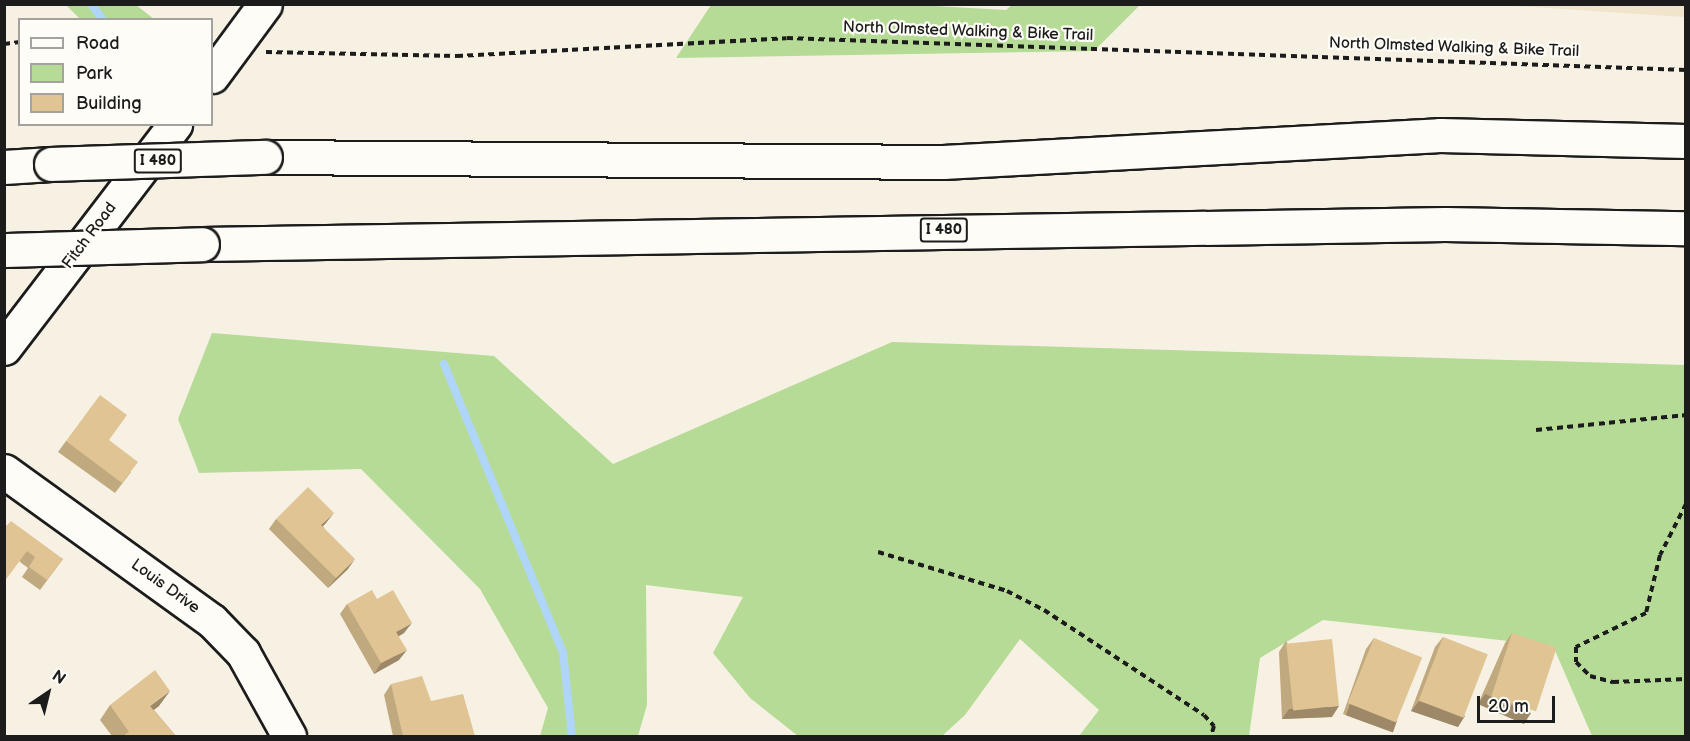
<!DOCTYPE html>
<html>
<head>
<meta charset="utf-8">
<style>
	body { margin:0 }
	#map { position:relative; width:1690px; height:741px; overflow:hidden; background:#f7f1e3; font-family:"Balsamiq Sans",sans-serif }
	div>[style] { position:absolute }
	.built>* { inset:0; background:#f0e4cb }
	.green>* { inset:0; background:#b6db96 }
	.stream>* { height:8px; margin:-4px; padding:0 4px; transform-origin:4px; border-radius:4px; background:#afd6f9 }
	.path>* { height:4px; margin-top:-2px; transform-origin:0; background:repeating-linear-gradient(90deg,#1c1c1c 0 6px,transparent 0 10.5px) }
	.roads { filter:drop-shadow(2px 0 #1c1c1c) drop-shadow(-2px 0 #1c1c1c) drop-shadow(0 2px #1c1c1c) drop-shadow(0 -2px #1c1c1c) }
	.minor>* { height:33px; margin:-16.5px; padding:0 16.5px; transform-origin:16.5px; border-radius:16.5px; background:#fdfcf7 }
	.highway>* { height:33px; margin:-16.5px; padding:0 16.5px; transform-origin:16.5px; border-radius:16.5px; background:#fdfcf7 }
	.bridges { filter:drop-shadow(2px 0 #1c1c1c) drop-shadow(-2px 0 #1c1c1c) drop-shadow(0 2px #1c1c1c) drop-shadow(0 -2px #1c1c1c) }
	.highway-bridge>* { height:33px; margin:-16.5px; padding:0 16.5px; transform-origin:16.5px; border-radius:16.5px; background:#fdfcf7 }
	.wall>* { inset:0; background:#c1a97f }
	.shaded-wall>* { inset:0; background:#9d8968; transform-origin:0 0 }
	.building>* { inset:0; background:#e0c494; transform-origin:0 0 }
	span { translate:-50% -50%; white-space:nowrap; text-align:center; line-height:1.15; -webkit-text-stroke:4.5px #fdfcf7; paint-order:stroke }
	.shield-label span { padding:2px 4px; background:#fdfcf7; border:2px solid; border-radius:4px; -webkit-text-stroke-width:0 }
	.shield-label { font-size:15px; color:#1c1c1c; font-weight:700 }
	.street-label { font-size:16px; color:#1c1c1c }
	.frame { position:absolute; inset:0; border:6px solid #1c1c1c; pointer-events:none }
	.legend { position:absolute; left:18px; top:18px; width:195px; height:108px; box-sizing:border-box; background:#fdfcf7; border:2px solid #a3a29f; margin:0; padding:8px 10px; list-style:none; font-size:18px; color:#1c1c1c }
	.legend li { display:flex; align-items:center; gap:12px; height:30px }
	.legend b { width:30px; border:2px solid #a3a29f }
	.north { position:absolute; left:18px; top:663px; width:60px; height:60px; -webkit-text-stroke:4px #fdfcf7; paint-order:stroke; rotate:35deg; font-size:16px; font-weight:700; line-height:24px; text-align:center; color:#1c1c1c }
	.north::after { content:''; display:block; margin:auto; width:21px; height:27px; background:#1c1c1c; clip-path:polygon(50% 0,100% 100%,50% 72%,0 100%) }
	.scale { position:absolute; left:1477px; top:696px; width:78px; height:27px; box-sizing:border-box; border:3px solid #1c1c1c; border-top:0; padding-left:8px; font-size:18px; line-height:21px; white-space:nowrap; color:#1c1c1c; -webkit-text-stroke:4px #fdfcf7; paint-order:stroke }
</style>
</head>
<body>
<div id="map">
	<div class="built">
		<div style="clip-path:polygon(1499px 5px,1685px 5px,1685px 17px)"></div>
	</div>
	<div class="green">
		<div style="clip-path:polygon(898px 4px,1006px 10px,1013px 4px,1140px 5px,1094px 51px,676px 58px,711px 5px)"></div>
		<div style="clip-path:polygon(66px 5px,136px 5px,154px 19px,80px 19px)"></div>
		<div style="clip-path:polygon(212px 333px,494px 356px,613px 464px,892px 342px,1685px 365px,1685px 736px,1592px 736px,1553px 646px,1323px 620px,1260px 658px,1249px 736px,1079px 736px,1099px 710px,1020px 639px,965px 715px,942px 736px,798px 736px,750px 698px,713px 653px,743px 597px,646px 585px,647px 705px,638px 736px,540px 736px,548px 708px,480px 589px,361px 469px,199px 473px,178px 419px)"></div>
	</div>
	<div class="stream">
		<div style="left:91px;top:4px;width:20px;rotate:53deg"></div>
		<div style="left:444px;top:364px;width:313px;rotate:67.6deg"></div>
		<div style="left:563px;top:653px;width:83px;rotate:83.8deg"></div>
	</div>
	<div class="path">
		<div style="left:4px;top:44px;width:16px;rotate:-7deg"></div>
		<div style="left:266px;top:52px;width:191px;rotate:1.2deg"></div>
		<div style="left:457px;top:56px;width:330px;rotate:-3.1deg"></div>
		<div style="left:787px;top:38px;width:900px;rotate:2.04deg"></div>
		<div style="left:1536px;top:430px;width:151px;rotate:-5.7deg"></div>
		<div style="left:1686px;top:504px;width:57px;rotate:117deg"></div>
		<div style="left:1660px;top:555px;width:60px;rotate:103.6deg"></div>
		<div style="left:1646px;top:613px;width:78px;rotate:154.1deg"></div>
		<div style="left:1576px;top:647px;width:15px;rotate:90deg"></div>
		<div style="left:1576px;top:662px;width:20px;rotate:45deg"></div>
		<div style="left:1590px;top:676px;width:24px;rotate:15deg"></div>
		<div style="left:1613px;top:682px;width:73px;rotate:-2.4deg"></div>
		<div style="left:878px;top:552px;width:135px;rotate:16.8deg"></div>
		<div style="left:1007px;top:591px;width:42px;rotate:27.2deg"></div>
		<div style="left:1044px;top:610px;width:191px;rotate:33.3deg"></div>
		<div style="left:1204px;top:715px;width:15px;rotate:48deg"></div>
		<div style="left:1214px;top:726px;width:10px;rotate:107deg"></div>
	</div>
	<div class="roads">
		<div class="minor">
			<div style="left:212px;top:76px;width:89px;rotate:-53.6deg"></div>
			<div style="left:4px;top:348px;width:282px;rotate:-52.6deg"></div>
			<div style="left:4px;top:471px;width:256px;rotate:35.8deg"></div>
			<div style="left:212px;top:621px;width:45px;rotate:45.9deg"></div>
			<div style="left:243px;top:653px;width:95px;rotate:61deg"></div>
		</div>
		<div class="highway">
			<div style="left:265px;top:157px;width:678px;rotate:0.42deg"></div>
			<div style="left:943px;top:162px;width:498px;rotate:-3.1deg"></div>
			<div style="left:1440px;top:135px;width:246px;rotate:1.4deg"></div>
			<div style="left:4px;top:167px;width:47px;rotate:-3.7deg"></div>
			<div style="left:202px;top:244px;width:1243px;rotate:-0.92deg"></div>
			<div style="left:1445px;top:224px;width:241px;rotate:1deg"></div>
		</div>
	</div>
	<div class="bridges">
		<div class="highway-bridge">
			<div style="left:51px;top:164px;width:214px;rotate:-1.9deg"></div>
			<div style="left:4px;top:250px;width:198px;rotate:-1.7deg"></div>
		</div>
	</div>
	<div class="wall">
		<div style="clip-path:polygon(109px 440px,131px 472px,115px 493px,58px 452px,66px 441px)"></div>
		<div style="clip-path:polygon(276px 519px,326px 523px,323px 526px,348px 569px,328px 588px,269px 529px)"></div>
		<div style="clip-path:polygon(4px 528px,63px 559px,40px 590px,22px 577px,28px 568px,20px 562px)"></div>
		<div style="clip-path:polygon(347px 604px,404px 633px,399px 636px,399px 660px,374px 674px,340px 614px)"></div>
		<div style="clip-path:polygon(1512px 633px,1524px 724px,1478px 704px,1505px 643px)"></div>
		<div style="clip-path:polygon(1443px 637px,1458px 727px,1411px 711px,1435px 647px)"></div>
		<div style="clip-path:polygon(1374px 638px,1397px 721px,1390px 731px,1343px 714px,1366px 649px)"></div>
		<div style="clip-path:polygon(1286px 641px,1332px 717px,1282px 719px,1279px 652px)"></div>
		<div style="clip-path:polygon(391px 684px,431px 701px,475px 736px,393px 736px,384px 695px)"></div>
		<div style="clip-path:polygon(110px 705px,159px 706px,154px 710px,176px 736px,112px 736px,100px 720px)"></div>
	</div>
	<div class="shaded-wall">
		<div style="clip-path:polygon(334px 513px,326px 523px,314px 535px,321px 525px)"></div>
		<div style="clip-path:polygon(355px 559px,348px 569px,328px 588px,336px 578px)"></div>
		<div style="clip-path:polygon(412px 623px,404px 633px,389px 642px,396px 632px)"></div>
		<div style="clip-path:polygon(407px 650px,399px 660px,374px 674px,381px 663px)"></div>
		<div style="clip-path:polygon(170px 691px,159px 706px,139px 720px,150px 706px)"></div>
		<div style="clip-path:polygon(1485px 694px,1531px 713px,1524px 724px,1478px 704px)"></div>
		<div style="clip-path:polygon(1419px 701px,1465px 716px,1458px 727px,1411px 711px)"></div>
		<div style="left:1350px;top:704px;width:50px;height:12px;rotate:20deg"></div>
		<div style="clip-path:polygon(1339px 706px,1332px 717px,1282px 719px,1289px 709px)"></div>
	</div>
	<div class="building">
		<div style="clip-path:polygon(100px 395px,127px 415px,109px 440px,138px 462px,122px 483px,66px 441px)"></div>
		<div style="clip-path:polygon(308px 487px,334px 513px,321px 525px,355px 559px,336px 578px,276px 519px)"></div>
		<div style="clip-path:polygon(11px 521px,63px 559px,47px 580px,29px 567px,35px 557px,27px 551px,4px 582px,4px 528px)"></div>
		<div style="clip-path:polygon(372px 590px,377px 599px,393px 590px,412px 623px,396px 632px,407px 650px,381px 663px,347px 604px)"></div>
		<div style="left:1512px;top:633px;width:47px;height:67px;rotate:18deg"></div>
		<div style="left:1443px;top:637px;width:48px;height:68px;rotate:21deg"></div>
		<div style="left:1374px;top:638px;width:52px;height:70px;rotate:22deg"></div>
		<div style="left:1332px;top:639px;width:67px;height:46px;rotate:84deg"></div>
		<div style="clip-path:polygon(155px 670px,170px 691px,150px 706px,176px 736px,123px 736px,129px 732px,110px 705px)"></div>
		<div style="clip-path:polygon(422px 676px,431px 701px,463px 694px,475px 736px,403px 736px,391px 684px)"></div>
	</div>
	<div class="shield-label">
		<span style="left:158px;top:161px">I 480</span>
		<span style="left:944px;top:230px">I 480</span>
	</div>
	<div class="street-label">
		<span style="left:968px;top:32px;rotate:2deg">North Olmsted Walking &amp; Bike Trail</span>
		<span style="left:1454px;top:48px;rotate:2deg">North Olmsted Walking &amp; Bike Trail</span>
		<span style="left:90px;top:236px;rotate:-53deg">Fitch Road</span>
		<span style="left:165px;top:587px;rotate:36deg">Louis Drive</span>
	</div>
	<div class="frame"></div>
	<ul class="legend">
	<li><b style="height:8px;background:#fdfcf7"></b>Road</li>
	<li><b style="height:16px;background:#b6db96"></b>Park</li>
	<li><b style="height:16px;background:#e0c494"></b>Building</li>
	</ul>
	<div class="north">N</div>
	<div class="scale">20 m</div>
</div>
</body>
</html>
